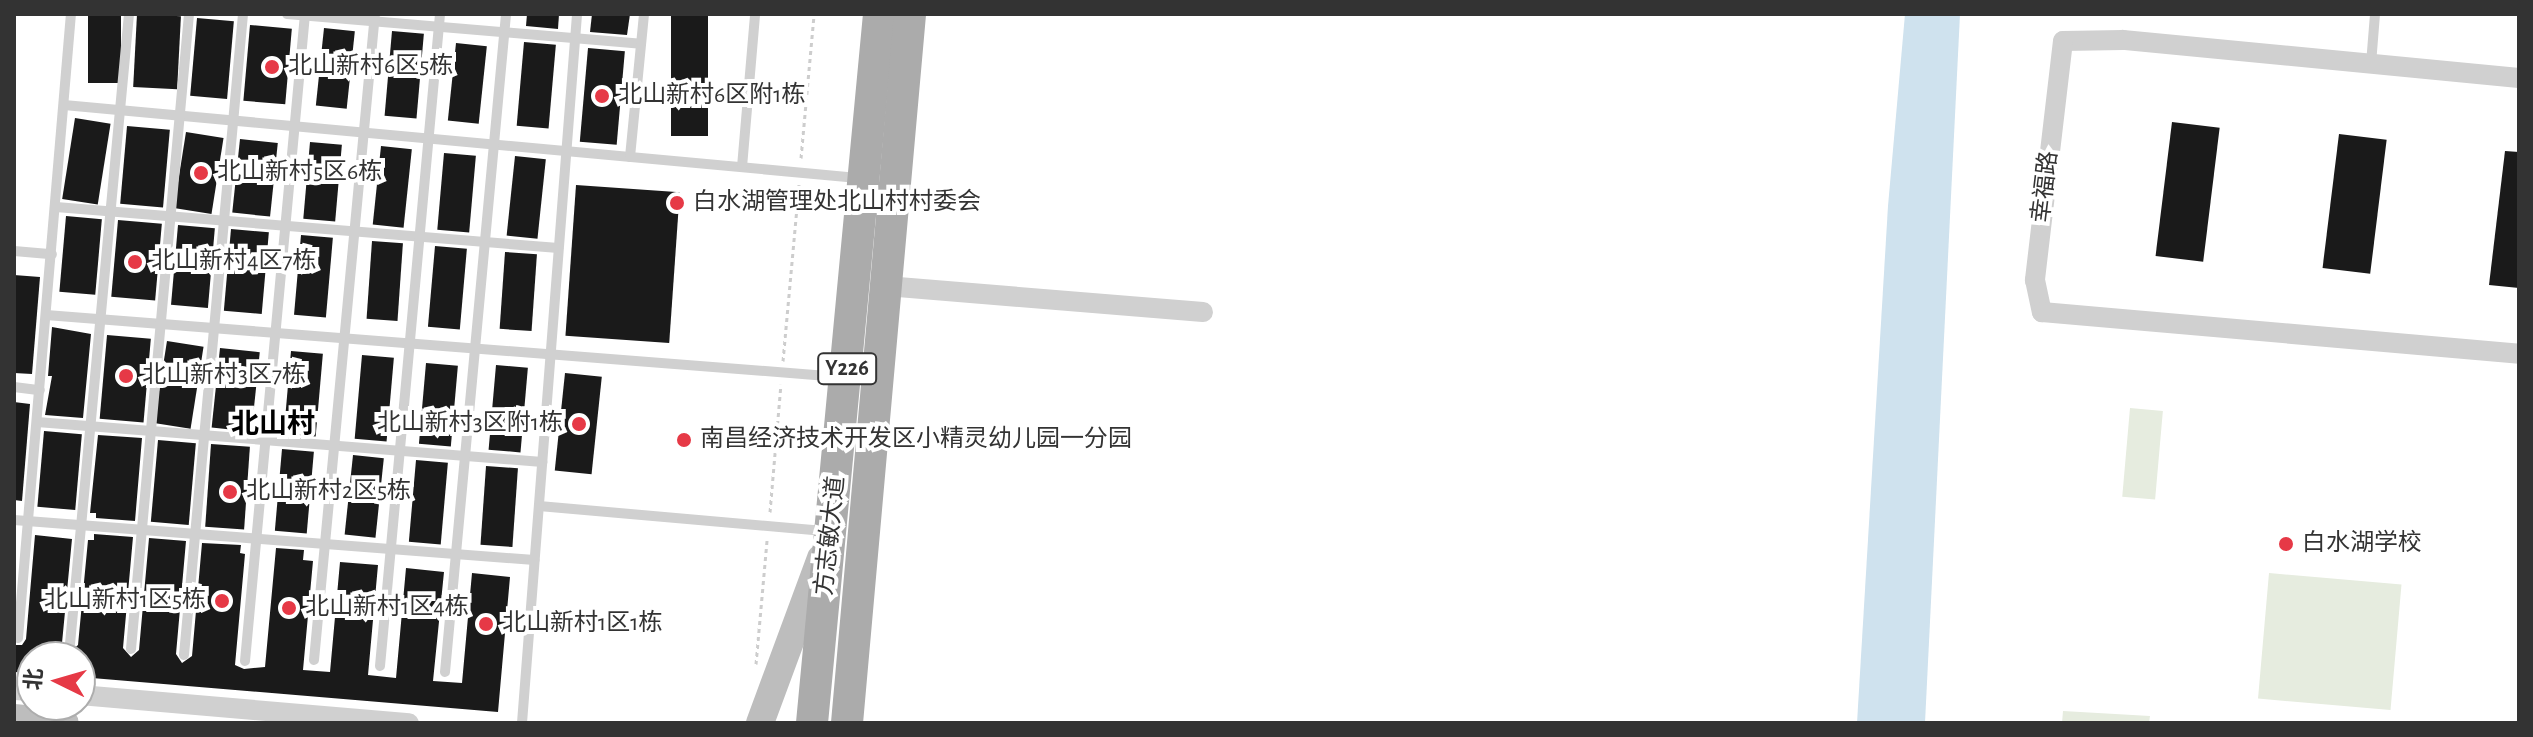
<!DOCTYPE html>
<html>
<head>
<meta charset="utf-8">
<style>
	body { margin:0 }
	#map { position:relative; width:2533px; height:737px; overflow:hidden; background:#fff; font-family:"Alegreya Sans","Noto Sans SC",sans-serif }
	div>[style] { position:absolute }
	.green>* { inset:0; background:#e6ecdf; transform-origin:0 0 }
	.water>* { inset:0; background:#cfe2ee }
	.building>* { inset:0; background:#1a1a1a; transform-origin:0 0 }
	.path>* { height:3px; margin-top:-1.5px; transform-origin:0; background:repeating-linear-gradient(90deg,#cdcdcd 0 4px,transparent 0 8px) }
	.service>* { height:10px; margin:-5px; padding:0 5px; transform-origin:5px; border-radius:5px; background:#d0d0d0 }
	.minor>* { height:20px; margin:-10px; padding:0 10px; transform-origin:10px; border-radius:10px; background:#d0d0d0 }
	.secondary>* { height:28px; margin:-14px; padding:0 14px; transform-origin:14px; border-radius:14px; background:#bdbdbd }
	.primary>* { height:32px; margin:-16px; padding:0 16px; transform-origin:16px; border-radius:16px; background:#ababab }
	.dots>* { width:22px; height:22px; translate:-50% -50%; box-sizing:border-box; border:4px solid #fff; border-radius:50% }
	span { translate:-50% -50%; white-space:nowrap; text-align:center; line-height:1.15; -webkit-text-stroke:8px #fff; paint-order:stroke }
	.shield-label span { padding:2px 6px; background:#fff; border:2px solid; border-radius:6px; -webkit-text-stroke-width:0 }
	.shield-label { font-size:22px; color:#333; font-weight:700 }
	.poi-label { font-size:24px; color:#333 }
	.left { translate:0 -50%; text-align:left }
	.right { translate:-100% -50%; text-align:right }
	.street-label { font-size:24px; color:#333 }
	.quarter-label { font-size:28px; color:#000; font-weight:700 }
	.frame { position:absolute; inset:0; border:16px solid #333; pointer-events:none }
	.north { position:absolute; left:16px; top:641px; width:80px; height:80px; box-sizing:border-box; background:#fff; border:2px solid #adadad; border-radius:50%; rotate:275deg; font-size:22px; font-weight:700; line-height:32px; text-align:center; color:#333 }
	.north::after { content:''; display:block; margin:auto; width:28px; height:36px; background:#e63946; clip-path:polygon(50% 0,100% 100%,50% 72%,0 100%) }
</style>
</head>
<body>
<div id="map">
	<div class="green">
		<div style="left:2130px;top:408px;width:33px;height:89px;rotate:5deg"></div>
		<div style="left:2269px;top:573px;width:133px;height:126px;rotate:5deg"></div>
		<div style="clip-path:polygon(2063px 711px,2150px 716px,2149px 723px,2062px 723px)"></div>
	</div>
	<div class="water">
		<div style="clip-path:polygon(1905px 14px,1960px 14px,1925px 723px,1857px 723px,1888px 206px)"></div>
	</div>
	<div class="building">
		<div style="left:88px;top:14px;width:33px;height:69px"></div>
		<div style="left:137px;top:14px;width:44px;height:73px;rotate:3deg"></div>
		<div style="clip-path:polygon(527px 14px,559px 14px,558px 29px,526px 26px)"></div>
		<div style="clip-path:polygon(592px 14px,630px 14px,627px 35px,590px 32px)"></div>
		<div style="left:671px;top:14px;width:37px;height:122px"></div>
		<div style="left:197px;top:18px;width:37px;height:78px;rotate:5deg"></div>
		<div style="left:250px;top:25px;width:42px;height:76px;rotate:5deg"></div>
		<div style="left:324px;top:28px;width:31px;height:78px;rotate:6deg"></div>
		<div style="left:392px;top:31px;width:32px;height:85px;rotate:5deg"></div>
		<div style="left:524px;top:42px;width:32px;height:84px;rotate:5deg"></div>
		<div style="left:456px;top:43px;width:31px;height:78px;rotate:6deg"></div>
		<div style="left:588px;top:48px;width:37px;height:94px;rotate:5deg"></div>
		<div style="left:75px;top:118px;width:36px;height:82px;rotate:9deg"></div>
		<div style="left:2172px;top:122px;width:48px;height:135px;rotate:7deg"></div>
		<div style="left:127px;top:126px;width:43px;height:78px;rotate:5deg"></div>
		<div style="left:186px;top:132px;width:38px;height:77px;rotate:9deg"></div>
		<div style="left:2339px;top:134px;width:48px;height:135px;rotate:7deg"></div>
		<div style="left:240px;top:139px;width:38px;height:74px;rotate:6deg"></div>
		<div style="left:310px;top:142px;width:32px;height:77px;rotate:5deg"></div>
		<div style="left:381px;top:146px;width:31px;height:79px;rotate:6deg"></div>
		<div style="clip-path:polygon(2505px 151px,2519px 152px,2519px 288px,2489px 285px)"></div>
		<div style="left:444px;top:153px;width:32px;height:77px;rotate:5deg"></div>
		<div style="left:515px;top:156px;width:31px;height:80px;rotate:6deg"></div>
		<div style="left:576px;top:185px;width:104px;height:151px;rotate:4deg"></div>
		<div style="left:66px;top:216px;width:36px;height:76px;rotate:5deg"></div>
		<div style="left:118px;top:220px;width:44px;height:77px;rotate:5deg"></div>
		<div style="left:178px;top:225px;width:37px;height:80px;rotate:5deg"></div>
		<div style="left:231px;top:229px;width:38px;height:82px;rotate:5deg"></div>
		<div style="left:301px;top:235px;width:32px;height:80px;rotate:5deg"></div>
		<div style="left:372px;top:241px;width:31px;height:78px;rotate:4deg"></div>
		<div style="left:435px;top:246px;width:32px;height:81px;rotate:5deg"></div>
		<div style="left:505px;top:252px;width:32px;height:77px;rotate:4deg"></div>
		<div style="clip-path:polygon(14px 275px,40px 277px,32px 374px,14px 373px)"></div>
		<div style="clip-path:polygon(52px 327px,91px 334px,83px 418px,45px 415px,52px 376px,48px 376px)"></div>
		<div style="left:107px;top:335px;width:44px;height:84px;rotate:5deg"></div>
		<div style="left:167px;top:341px;width:37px;height:83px;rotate:9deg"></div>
		<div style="left:220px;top:348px;width:40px;height:80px;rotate:6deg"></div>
		<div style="left:291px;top:351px;width:32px;height:83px;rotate:5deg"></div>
		<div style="left:362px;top:355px;width:32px;height:84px;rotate:5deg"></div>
		<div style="left:426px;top:363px;width:32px;height:81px;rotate:5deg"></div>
		<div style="left:496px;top:365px;width:32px;height:85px;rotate:5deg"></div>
		<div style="left:565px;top:373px;width:37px;height:98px;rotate:6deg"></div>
		<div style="clip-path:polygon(14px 402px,30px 404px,22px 501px,14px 500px)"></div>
		<div style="left:44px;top:431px;width:38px;height:76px;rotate:5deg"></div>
		<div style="clip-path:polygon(98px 435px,142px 438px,135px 521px,96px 518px,96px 513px,90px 513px)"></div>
		<div style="left:158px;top:440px;width:38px;height:82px;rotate:5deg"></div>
		<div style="left:211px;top:444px;width:39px;height:83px;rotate:4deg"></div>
		<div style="left:282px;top:449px;width:32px;height:82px;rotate:5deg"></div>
		<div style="left:353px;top:455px;width:31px;height:80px;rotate:6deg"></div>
		<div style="left:416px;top:460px;width:32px;height:82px;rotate:5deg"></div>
		<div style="left:486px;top:466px;width:32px;height:79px;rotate:4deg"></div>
		<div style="clip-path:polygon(94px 534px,133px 537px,123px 648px,131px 657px,139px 650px,149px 538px,186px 541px,176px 654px,182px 663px,192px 656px,202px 543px,241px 545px,240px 553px,245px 554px,235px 665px,244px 669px,265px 667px,276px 548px,304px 550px,303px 560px,313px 561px,303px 670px,330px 672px,340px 562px,378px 565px,368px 675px,396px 678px,406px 568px,444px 572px,433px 681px,462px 683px,472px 573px,510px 577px,498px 712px,80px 677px,80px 657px,32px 657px,32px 673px,14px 672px,14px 645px,22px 645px,26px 639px,35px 535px,72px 539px,62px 643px,70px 652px,78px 645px,88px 540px,94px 540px)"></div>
	</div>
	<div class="path">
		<div style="left:801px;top:158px;width:145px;rotate:-84.8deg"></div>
		<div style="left:783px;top:361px;width:177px;rotate:-84.8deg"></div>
		<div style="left:770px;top:512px;width:128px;rotate:-85.1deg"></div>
		<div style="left:756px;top:664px;width:124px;rotate:-84.9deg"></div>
	</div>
	<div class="service">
		<div style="left:287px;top:14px;width:355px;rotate:4.8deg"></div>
		<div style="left:2371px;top:64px;width:50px;rotate:-85.4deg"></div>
		<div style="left:64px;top:105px;width:797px;rotate:5.25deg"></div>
		<div style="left:630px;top:157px;width:144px;rotate:-84.4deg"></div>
		<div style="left:742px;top:167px;width:154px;rotate:-85.1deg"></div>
		<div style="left:56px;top:207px;width:504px;rotate:4.67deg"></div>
		<div style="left:14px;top:251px;width:38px;rotate:5deg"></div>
		<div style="left:46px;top:315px;width:796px;rotate:4.46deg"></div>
		<div style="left:14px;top:387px;width:26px;rotate:7deg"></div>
		<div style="left:37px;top:422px;width:507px;rotate:4.53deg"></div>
		<div style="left:539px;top:506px;width:289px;rotate:5deg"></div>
		<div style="left:14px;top:520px;width:522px;rotate:4.4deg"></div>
		<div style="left:18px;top:638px;width:626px;rotate:-85.15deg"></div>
		<div style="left:70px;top:644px;width:633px;rotate:-84.65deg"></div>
		<div style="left:131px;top:649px;width:638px;rotate:-84.78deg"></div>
		<div style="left:184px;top:655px;width:644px;rotate:-84.74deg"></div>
		<div style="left:314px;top:660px;width:649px;rotate:-84.61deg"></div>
		<div style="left:245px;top:661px;width:650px;rotate:-84.7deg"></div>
		<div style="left:380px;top:666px;width:655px;rotate:-84.74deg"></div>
		<div style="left:445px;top:672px;width:661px;rotate:-84.7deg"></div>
		<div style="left:522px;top:723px;width:711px;rotate:-85.56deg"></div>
	</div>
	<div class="minor">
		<div style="left:2519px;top:78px;width:398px;rotate:-174.5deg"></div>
		<div style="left:2123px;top:40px;width:60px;rotate:179deg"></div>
		<div style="left:2063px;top:41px;width:241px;rotate:96.7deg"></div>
		<div style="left:2035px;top:280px;width:33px;rotate:78deg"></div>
		<div style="left:2042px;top:312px;width:479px;rotate:5deg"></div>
		<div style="left:886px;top:286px;width:318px;rotate:4.7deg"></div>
		<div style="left:14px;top:690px;width:18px;rotate:3deg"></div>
		<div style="left:80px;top:695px;width:330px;rotate:4.9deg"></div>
	</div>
	<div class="secondary">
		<div style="left:14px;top:718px;width:51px;rotate:5.6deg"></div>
		<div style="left:760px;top:723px;width:176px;rotate:-69.7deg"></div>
	</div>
	<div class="primary">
		<div style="left:812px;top:723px;width:712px;rotate:-84.6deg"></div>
		<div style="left:847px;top:723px;width:712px;rotate:-84.92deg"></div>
	</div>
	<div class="dots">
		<div style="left:272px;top:67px;background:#e63946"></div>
		<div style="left:602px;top:96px;background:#e63946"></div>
		<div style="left:201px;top:173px;background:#e63946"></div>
		<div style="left:677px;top:203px;background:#e63946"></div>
		<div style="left:135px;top:262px;background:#e63946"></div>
		<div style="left:126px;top:376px;background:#e63946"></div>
		<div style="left:579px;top:424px;background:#e63946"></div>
		<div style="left:684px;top:440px;background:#e63946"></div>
		<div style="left:230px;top:492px;background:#e63946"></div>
		<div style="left:2286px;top:544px;background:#e63946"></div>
		<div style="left:222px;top:601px;background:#e63946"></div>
		<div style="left:289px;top:608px;background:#e63946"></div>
		<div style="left:486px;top:624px;background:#e63946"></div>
	</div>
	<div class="shield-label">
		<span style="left:847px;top:369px">Y226</span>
	</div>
	<div class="poi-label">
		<span class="left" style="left:288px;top:67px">北山新村6区5栋</span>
		<span class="left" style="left:618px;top:96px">北山新村6区附1栋</span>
		<span class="left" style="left:217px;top:173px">北山新村5区6栋</span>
		<span class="left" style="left:693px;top:203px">白水湖管理处北山村村委会</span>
		<span class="left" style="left:151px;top:262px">北山新村4区7栋</span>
		<span class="left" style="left:142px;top:376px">北山新村3区7栋</span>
		<span class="right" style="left:563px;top:424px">北山新村3区附1栋</span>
		<span class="left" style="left:700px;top:440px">南昌经济技术开发区小精灵幼儿园一分园</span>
		<span class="left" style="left:246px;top:492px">北山新村2区5栋</span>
		<span class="left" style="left:2302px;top:544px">白水湖学校</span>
		<span class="right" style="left:206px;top:601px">北山新村1区5栋</span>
		<span class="left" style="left:305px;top:608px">北山新村1区4栋</span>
		<span class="left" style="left:502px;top:624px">北山新村1区1栋</span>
	</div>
	<div class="street-label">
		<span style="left:2046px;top:187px;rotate:-83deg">幸福路</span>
		<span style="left:831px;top:536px;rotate:-84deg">方志敏大道</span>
	</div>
	<div class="quarter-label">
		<span style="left:273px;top:425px">北山村</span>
	</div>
	<div class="frame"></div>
	<div class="north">北</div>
</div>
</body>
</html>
